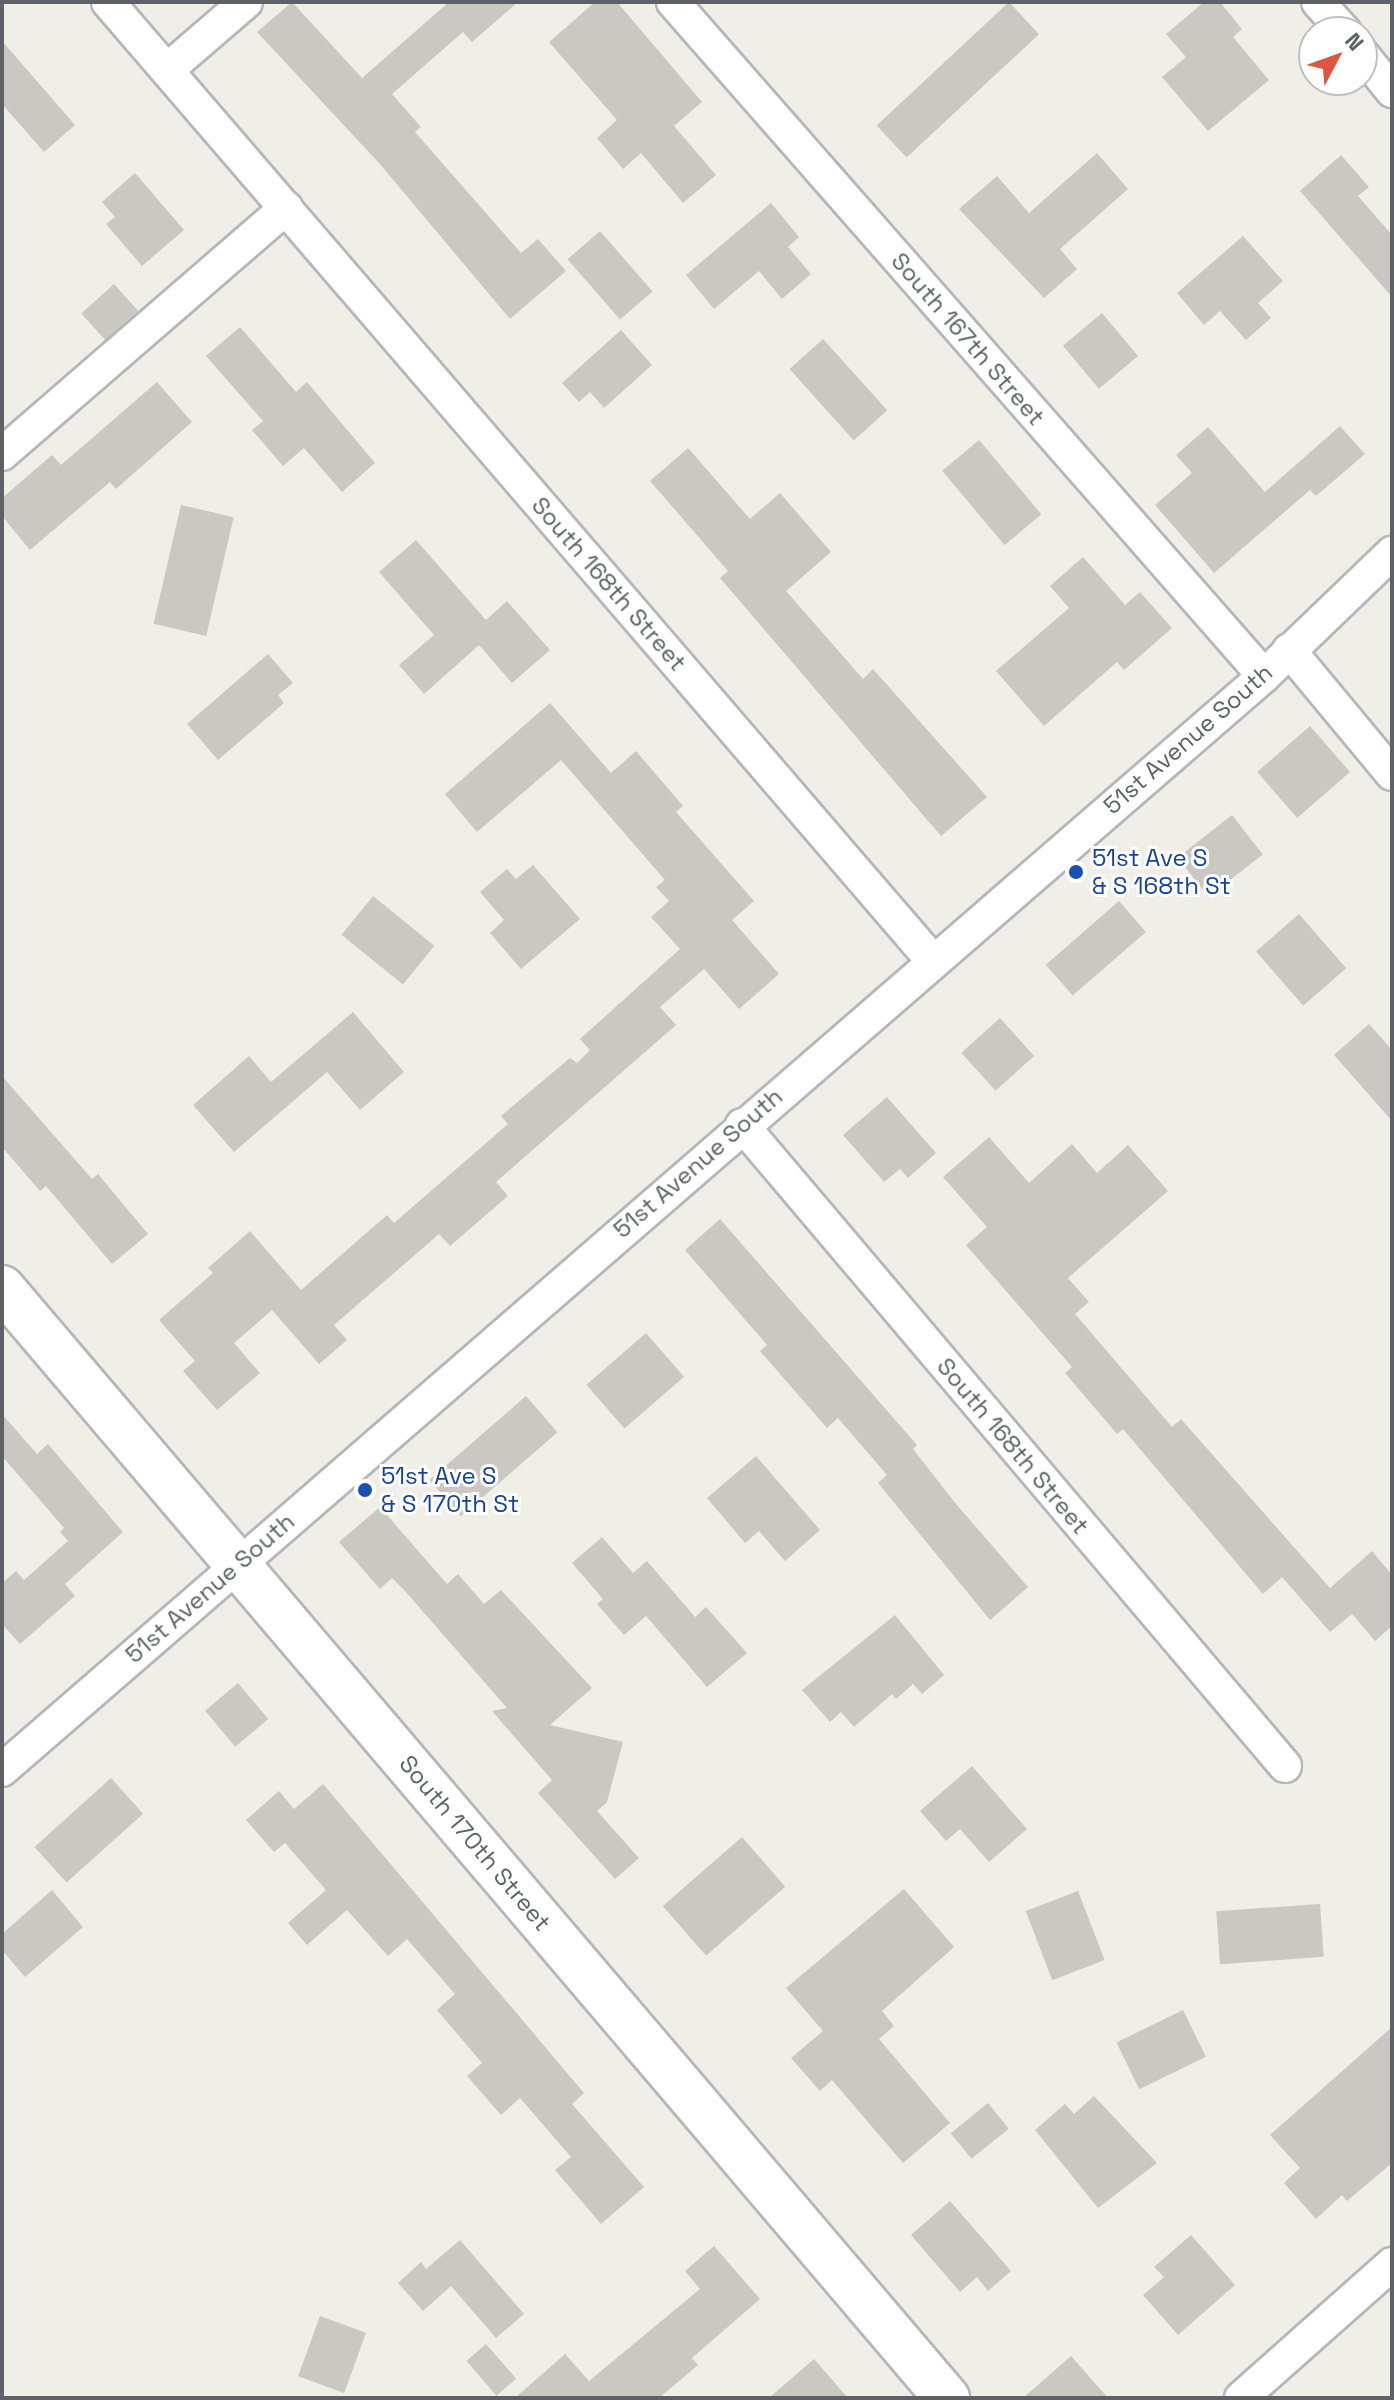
<!DOCTYPE html>
<html>
<head>
<meta charset="utf-8">
<style>
	body { margin:0 }
	#map { position:relative; width:1394px; height:2400px; overflow:hidden; background:#efeee7; font-family:"Space Grotesk",sans-serif }
	div>[style] { position:absolute }
	.building>* { inset:0; background:#cbc8c4; transform-origin:0 0 }
	.roads { filter:drop-shadow(2px 0 #b4b6ba) drop-shadow(-2px 0 #b4b6ba) drop-shadow(0 2px #b4b6ba) drop-shadow(0 -2px #b4b6ba) }
	.street>* { height:32px; margin:-16px; padding:0 16px; transform-origin:16px; border-radius:16px; background:#fff }
	.secondary>* { height:44px; margin:-22px; padding:0 22px; transform-origin:22px; border-radius:22px; background:#fff }
	.dots>* { width:22px; height:22px; translate:-50% -50%; box-sizing:border-box; border:4px solid #fff; border-radius:50% }
	span { translate:-50% -50%; white-space:nowrap; text-align:center; line-height:1.15; -webkit-text-stroke:6px #fff; paint-order:stroke }
	.street-label { font-size:24px; color:#5e6166 }
	.transit-label { font-size:24px; color:#164399 }
	.left { translate:0 -50%; text-align:left }
	.frame { position:absolute; inset:0; border:4px solid #5e6166; pointer-events:none }
	.north { position:absolute; left:1298px; top:16px; width:80px; height:80px; box-sizing:border-box; background:#fff; border:2px solid #bfc0c2; border-radius:50%; rotate:49deg; font-size:22px; font-weight:700; line-height:32px; text-align:center; color:#5e6166 }
	.north::after { content:''; display:block; margin:auto; width:28px; height:36px; background:#dd563f; clip-path:polygon(50% 0,100% 100%,50% 72%,0 100%) }
</style>
</head>
<body>
<div id="map">
	<div class="building">
		<div style="clip-path:polygon(292px 2px,362px 78px,449px 2px,518px 2px,472px 42px,463px 32px,392px 94px,421px 127px,415px 132px,521px 253px,538px 239px,566px 271px,510px 319px,379px 163px,257px 32px)"></div>
		<div style="clip-path:polygon(595px 2px,617px 2px,702px 102px,674px 126px,716px 175px,683px 203px,641px 153px,623px 169px,597px 138px,617px 120px,549px 42px)"></div>
		<div style="left:1009px;top:2px;width:44px;height:181px;rotate:47deg"></div>
		<div style="clip-path:polygon(1204px 2px,1220px 2px,1242px 29px,1233px 37px,1269px 80px,1208px 131px,1162px 77px,1186px 57px,1166px 34px)"></div>
		<div style="clip-path:polygon(2px 41px,75px 125px,44px 152px,2px 104px)"></div>
		<div style="clip-path:polygon(1097px 153px,1128px 189px,1060px 249px,1077px 269px,1044px 298px,959px 209px,997px 176px,1029px 213px)"></div>
		<div style="clip-path:polygon(1341px 155px,1369px 187px,1358px 196px,1392px 235px,1392px 297px,1300px 191px)"></div>
		<div style="clip-path:polygon(135px 173px,184px 230px,142px 266px,106px 224px,115px 217px,102px 202px)"></div>
		<div style="clip-path:polygon(771px 203px,799px 237px,788px 247px,811px 274px,782px 299px,759px 271px,714px 309px,686px 275px)"></div>
		<div style="left:600px;top:231px;width:80px;height:43px;rotate:49deg"></div>
		<div style="clip-path:polygon(1243px 236px,1283px 281px,1258px 303px,1271px 318px,1246px 340px,1220px 311px,1204px 325px,1177px 293px)"></div>
		<div style="left:114px;top:284px;width:36px;height:44px;rotate:48deg"></div>
		<div style="left:1102px;top:313px;width:56px;height:51px;rotate:50deg"></div>
		<div style="clip-path:polygon(240px 327px,296px 392px,307px 382px,375px 463px,342px 492px,304px 448px,283px 466px,252px 430px,263px 421px,206px 356px)"></div>
		<div style="clip-path:polygon(621px 330px,652px 365px,604px 408px,590px 392px,579px 402px,562px 383px)"></div>
		<div style="left:823px;top:339px;width:96px;height:45px;rotate:48deg"></div>
		<div style="clip-path:polygon(157px 382px,192px 422px,116px 489px,110px 482px,30px 550px,2px 516px,2px 498px,52px 455px,61px 465px)"></div>
		<div style="clip-path:polygon(1340px 426px,1365px 454px,1316px 496px,1310px 490px,1214px 573px,1155px 505px,1192px 473px,1176px 455px,1208px 427px,1265px 492px)"></div>
		<div style="left:979px;top:440px;width:97px;height:48px;rotate:50deg"></div>
		<div style="clip-path:polygon(688px 448px,750px 519px,780px 493px,831px 552px,786px 591px,863px 679px,873px 669px,987px 797px,941px 836px,720px 578px,728px 571px,650px 481px)"></div>
		<div style="left:181px;top:505px;width:54px;height:122px;rotate:13deg"></div>
		<div style="clip-path:polygon(416px 540px,486px 620px,507px 601px,550px 650px,512px 683px,479px 645px,424px 694px,399px 665px,434px 635px,379px 572px)"></div>
		<div style="clip-path:polygon(1083px 557px,1125px 605px,1140px 592px,1172px 628px,1124px 670px,1117px 662px,1044px 726px,996px 671px,1069px 608px,1050px 586px)"></div>
		<div style="clip-path:polygon(268px 654px,293px 683px,278px 695px,284px 703px,218px 760px,187px 724px)"></div>
		<div style="clip-path:polygon(550px 703px,611px 773px,636px 751px,683px 806px,676px 812px,754px 901px,732px 920px,779px 974px,739px 1009px,704px 969px,660px 1007px,676px 1025px,496px 1182px,508px 1196px,450px 1246px,439px 1234px,334px 1325px,347px 1340px,319px 1364px,272px 1310px,234px 1343px,260px 1373px,217px 1410px,183px 1371px,195px 1361px,159px 1320px,213px 1273px,208px 1268px,250px 1231px,301px 1290px,387px 1215px,394px 1223px,508px 1124px,501px 1116px,570px 1058px,577px 1063px,590px 1050px,580px 1039px,680px 949px,651px 917px,669px 901px,656px 887px,665px 880px,561px 760px,477px 832px,445px 794px)"></div>
		<div style="left:1310px;top:726px;width:61px;height:70px;rotate:49deg"></div>
		<div style="left:1232px;top:815px;width:50px;height:69px;rotate:52deg"></div>
		<div style="clip-path:polygon(533px 865px,580px 919px,521px 969px,490px 933px,504px 920px,480px 892px,507px 869px,516px 879px)"></div>
		<div style="left:373px;top:896px;width:79px;height:50px;rotate:39deg"></div>
		<div style="left:1119px;top:901px;width:41px;height:97px;rotate:49deg"></div>
		<div style="left:1299px;top:914px;width:72px;height:57px;rotate:49deg"></div>
		<div style="clip-path:polygon(353px 1012px,404px 1072px,360px 1110px,327px 1072px,234px 1152px,193px 1105px,249px 1056px,271px 1082px)"></div>
		<div style="left:1000px;top:1018px;width:51px;height:52px;rotate:48deg"></div>
		<div style="clip-path:polygon(1369px 1024px,1392px 1050px,1392px 1121px,1334px 1055px)"></div>
		<div style="clip-path:polygon(2px 1076px,92px 1179px,98px 1174px,148px 1234px,112px 1264px,46px 1186px,40px 1191px,2px 1147px)"></div>
		<div style="clip-path:polygon(887px 1097px,936px 1153px,908px 1178px,900px 1169px,884px 1182px,843px 1135px)"></div>
		<div style="clip-path:polygon(989px 1137px,1029px 1183px,1072px 1144px,1097px 1173px,1128px 1145px,1168px 1191px,1068px 1278px,1089px 1302px,1075px 1314px,1172px 1427px,1181px 1419px,1330px 1588px,1372px 1551px,1392px 1575px,1392px 1626px,1375px 1641px,1352px 1614px,1330px 1632px,1282px 1577px,1263px 1594px,1123px 1429px,1117px 1434px,1065px 1373px,1072px 1367px,966px 1245px,987px 1227px,943px 1177px)"></div>
		<div style="clip-path:polygon(720px 1219px,917px 1445px,913px 1449px,956px 1504px,1028px 1587px,990px 1620px,878px 1483px,887px 1475px,838px 1418px,827px 1428px,760px 1351px,767px 1345px,685px 1250px)"></div>
		<div style="left:646px;top:1333px;width:58px;height:79px;rotate:49deg"></div>
		<div style="left:526px;top:1396px;width:48px;height:128px;rotate:49deg"></div>
		<div style="clip-path:polygon(2px 1414px,37px 1454px,48px 1444px,123px 1532px,65px 1584px,75px 1596px,20px 1644px,2px 1624px,2px 1583px,16px 1571px,24px 1580px,68px 1541px,60px 1532px,64px 1528px,2px 1456px)"></div>
		<div style="clip-path:polygon(756px 1456px,820px 1530px,785px 1561px,759px 1531px,745px 1543px,707px 1498px)"></div>
		<div style="clip-path:polygon(380px 1507px,447px 1584px,458px 1574px,484px 1604px,501px 1590px,592px 1688px,550px 1725px,623px 1742px,607px 1802px,597px 1811px,639px 1858px,615px 1879px,538px 1793px,552px 1780px,492px 1711px,507px 1708px,405px 1591px,392px 1578px,380px 1589px,339px 1542px)"></div>
		<div style="clip-path:polygon(602px 1537px,633px 1573px,647px 1561px,695px 1617px,706px 1607px,747px 1653px,707px 1687px,646px 1616px,624px 1635px,597px 1604px,603px 1599px,572px 1563px)"></div>
		<div style="clip-path:polygon(895px 1615px,944px 1675px,922px 1694px,913px 1684px,896px 1699px,892px 1694px,854px 1727px,841px 1712px,830px 1722px,802px 1690px)"></div>
		<div style="left:238px;top:1683px;width:47px;height:43px;rotate:50deg"></div>
		<div style="clip-path:polygon(972px 1766px,1027px 1829px,989px 1862px,960px 1829px,946px 1841px,920px 1811px)"></div>
		<div style="left:111px;top:1778px;width:48px;height:103px;rotate:48deg"></div>
		<div style="clip-path:polygon(323px 1784px,584px 2093px,572px 2104px,644px 2187px,601px 2224px,555px 2170px,571px 2157px,520px 2098px,501px 2115px,467px 2076px,482px 2063px,437px 2010px,455px 1994px,407px 1939px,388px 1956px,347px 1910px,307px 1945px,288px 1923px,326px 1890px,285px 1843px,274px 1852px,246px 1820px,279px 1791px,294px 1809px)"></div>
		<div style="left:742px;top:1837px;width:66px;height:105px;rotate:49deg"></div>
		<div style="clip-path:polygon(904px 1889px,954px 1947px,882px 2011px,894px 2026px,879px 2039px,950px 2123px,903px 2163px,832px 2080px,820px 2091px,791px 2058px,823px 2031px,786px 1988px)"></div>
		<div style="clip-path:polygon(52px 1890px,83px 1927px,25px 1977px,2px 1950px,2px 1934px)"></div>
		<div style="left:1078px;top:1891px;width:74px;height:56px;rotate:69deg"></div>
		<div style="left:1320px;top:1904px;width:53px;height:104px;rotate:86deg"></div>
		<div style="left:1183px;top:2010px;width:52px;height:74px;rotate:64deg"></div>
		<div style="clip-path:polygon(1392px 2027px,1392px 2163px,1347px 2201px,1342px 2195px,1316px 2219px,1284px 2183px,1300px 2168px,1270px 2135px)"></div>
		<div style="clip-path:polygon(1094px 2096px,1157px 2163px,1098px 2208px,1035px 2130px,1065px 2104px,1074px 2114px)"></div>
		<div style="left:988px;top:2103px;width:33px;height:48px;rotate:51deg"></div>
		<div style="clip-path:polygon(950px 2201px,1011px 2271px,988px 2291px,977px 2277px,960px 2292px,911px 2235px)"></div>
		<div style="clip-path:polygon(1191px 2235px,1235px 2285px,1178px 2335px,1143px 2295px,1164px 2277px,1154px 2267px)"></div>
		<div style="clip-path:polygon(460px 2240px,524px 2314px,496px 2338px,451px 2286px,423px 2311px,398px 2283px,421px 2262px,426px 2269px)"></div>
		<div style="clip-path:polygon(714px 2246px,760px 2299px,692px 2358px,698px 2365px,659px 2398px,515px 2398px,565px 2354px,589px 2381px,700px 2289px,685px 2271px)"></div>
		<div style="left:320px;top:2316px;width:49px;height:64px;rotate:20deg"></div>
		<div style="left:486px;top:2344px;width:46px;height:26px;rotate:49deg"></div>
		<div style="clip-path:polygon(1071px 2356px,1108px 2398px,1023px 2398px)"></div>
		<div style="clip-path:polygon(814px 2359px,848px 2398px,769px 2398px)"></div>
	</div>
	<div class="roads">
		<div class="street">
			<div style="left:108px;top:2px;width:1264px;rotate:49.3deg"></div>
			<div style="left:673px;top:2px;width:896px;rotate:48.75deg"></div>
			<div style="left:1318px;top:2px;width:40px;rotate:48deg"></div>
			<div style="left:1362px;top:54px;width:48px;rotate:51deg"></div>
			<div style="left:167px;top:70px;width:104px;rotate:-40.7deg"></div>
			<div style="left:2px;top:454px;width:376px;rotate:-40.9deg"></div>
			<div style="left:1289px;top:650px;width:161px;rotate:50.3deg"></div>
			<div style="left:742px;top:1125px;width:840px;rotate:49.73deg"></div>
			<div style="left:2px;top:1770px;width:1670px;rotate:-40.92deg"></div>
			<div style="left:1264px;top:676px;width:178px;rotate:-43.9deg"></div>
			<div style="left:1241px;top:2398px;width:202px;rotate:-41.6deg"></div>
		</div>
		<div class="secondary">
			<div style="left:2px;top:1288px;width:1458px;rotate:49.59deg"></div>
		</div>
	</div>
	<div class="dots">
		<div style="left:1076px;top:872px;background:#1a4fb4"></div>
		<div style="left:365px;top:1490px;background:#1a4fb4"></div>
	</div>
	<div class="street-label">
		<span style="left:968px;top:339px;rotate:49deg">South 167th Street</span>
		<span style="left:609px;top:584px;rotate:49deg">South 168th Street</span>
		<span style="left:1188px;top:739px;rotate:-41deg">51st Avenue South</span>
		<span style="left:698px;top:1163px;rotate:-41deg">51st Avenue South</span>
		<span style="left:1013px;top:1446px;rotate:50deg">South 168th Street</span>
		<span style="left:210px;top:1588px;rotate:-41deg">51st Avenue South</span>
		<span style="left:475px;top:1843px;rotate:50deg">South 170th Street</span>
	</div>
	<div class="transit-label">
		<span class="left" style="left:1092px;top:872px">51st Ave S<br>&amp; S 168th St</span>
		<span class="left" style="left:381px;top:1490px">51st Ave S<br>&amp; S 170th St</span>
	</div>
	<div class="frame"></div>
	<div class="north">N</div>
</div>
</body>
</html>
